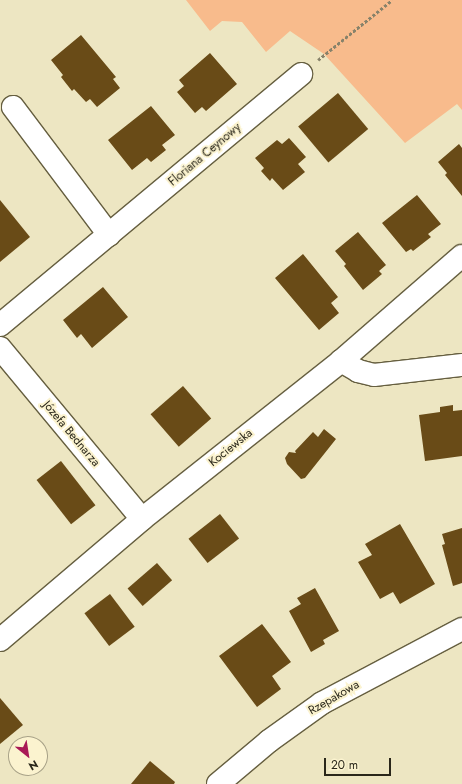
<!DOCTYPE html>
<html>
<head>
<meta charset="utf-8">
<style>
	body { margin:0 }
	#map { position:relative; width:462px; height:784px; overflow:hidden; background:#ede6c2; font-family:Jost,sans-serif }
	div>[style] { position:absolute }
	.green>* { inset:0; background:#f8bb8c }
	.building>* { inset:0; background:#694b17; transform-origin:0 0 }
	.path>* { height:2.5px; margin-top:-1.25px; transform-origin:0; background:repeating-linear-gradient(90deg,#87826a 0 3px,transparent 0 5px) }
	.roads { filter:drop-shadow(1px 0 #665f40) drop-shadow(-1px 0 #665f40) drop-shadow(0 1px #665f40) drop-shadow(0 -1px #665f40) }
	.street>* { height:22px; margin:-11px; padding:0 11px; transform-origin:11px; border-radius:11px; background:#fff }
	span { translate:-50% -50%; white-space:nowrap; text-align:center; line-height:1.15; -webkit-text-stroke:4px #fbf3cf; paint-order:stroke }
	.street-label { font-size:12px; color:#2a271a }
	.north { position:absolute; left:8px; top:736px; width:40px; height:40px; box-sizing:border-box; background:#fbf3cf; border:1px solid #a7a187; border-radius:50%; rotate:150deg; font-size:11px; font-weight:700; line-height:16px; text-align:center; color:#2a271a }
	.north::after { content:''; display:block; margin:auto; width:14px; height:18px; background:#a91956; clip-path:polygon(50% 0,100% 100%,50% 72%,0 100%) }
	.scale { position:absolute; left:324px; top:758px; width:67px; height:18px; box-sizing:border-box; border:2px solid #2a271a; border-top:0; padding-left:5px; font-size:12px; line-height:14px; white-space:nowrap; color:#2a271a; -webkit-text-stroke:3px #fbf3cf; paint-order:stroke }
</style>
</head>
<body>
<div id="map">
	<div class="green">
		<div style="clip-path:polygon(186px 0,462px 0,462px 110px,457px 104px,405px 143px,324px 54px,290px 31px,266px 52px,242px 22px,222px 21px,210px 31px)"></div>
	</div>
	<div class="building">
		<div style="clip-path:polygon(81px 35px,116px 77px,113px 79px,120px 88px,97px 107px,90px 99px,86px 102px,74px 89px,72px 91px,61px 77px,63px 75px,51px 60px)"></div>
		<div style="clip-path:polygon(210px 53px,237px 84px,206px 111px,202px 107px,195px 113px,177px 92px,184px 86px,179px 80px)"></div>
		<div style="left:338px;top:93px;width:47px;height:52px;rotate:50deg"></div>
		<div style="clip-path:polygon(151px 106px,175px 135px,162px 145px,166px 150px,151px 162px,147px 158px,132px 170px,108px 140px)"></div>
		<div style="clip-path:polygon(289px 138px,306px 157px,298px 164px,305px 172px,283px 190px,272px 178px,270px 181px,261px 171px,264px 168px,255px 158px,277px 140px,282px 144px)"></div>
		<div style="clip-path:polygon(459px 144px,462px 148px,462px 196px,445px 175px,447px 173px,438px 162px)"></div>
		<div style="clip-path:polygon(417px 195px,441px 224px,428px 234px,431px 237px,413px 251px,411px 249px,406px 252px,382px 223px)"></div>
		<div style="clip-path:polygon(0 200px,30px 237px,0 262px)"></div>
		<div style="clip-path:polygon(358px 232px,386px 265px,379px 271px,382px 274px,363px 290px,344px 266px,346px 264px,335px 251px)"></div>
		<div style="clip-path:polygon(303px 254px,338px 297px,331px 303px,339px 313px,319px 330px,275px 278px)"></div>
		<div style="clip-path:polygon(103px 287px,128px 317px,92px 348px,81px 334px,77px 338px,63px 320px)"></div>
		<div style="left:183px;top:386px;width:43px;height:43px;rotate:49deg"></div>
		<div style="clip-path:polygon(453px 405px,453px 411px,462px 410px,462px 456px,425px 461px,419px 415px,440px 412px,440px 407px)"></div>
		<div style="clip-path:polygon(324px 429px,336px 439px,305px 478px,301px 479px,287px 464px,285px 458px,289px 452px,296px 453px,295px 451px,313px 432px,318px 437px)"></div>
		<div style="left:61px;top:461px;width:56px;height:31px;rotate:52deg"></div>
		<div style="left:220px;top:514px;width:31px;height:40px;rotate:52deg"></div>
		<div style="clip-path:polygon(400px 524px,435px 584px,400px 604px,393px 592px,380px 599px,358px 562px,372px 555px,365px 544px)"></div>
		<div style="clip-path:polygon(462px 528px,462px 583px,453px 586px,442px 545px,445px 544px,442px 534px)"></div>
		<div style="left:157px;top:563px;width:23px;height:39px;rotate:49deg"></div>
		<div style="clip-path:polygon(315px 588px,339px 631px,323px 640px,325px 644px,311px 652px,289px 611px,301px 604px,297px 598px)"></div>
		<div style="left:110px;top:594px;width:41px;height:32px;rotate:53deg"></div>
		<div style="clip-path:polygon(262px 624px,291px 662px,272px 676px,281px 689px,257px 707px,219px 656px)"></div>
		<div style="clip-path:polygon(0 698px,23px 725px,0 744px)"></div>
		<div style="clip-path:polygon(150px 761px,175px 782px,174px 784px,131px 784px)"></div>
	</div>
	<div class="path">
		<div style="left:318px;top:60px;width:95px;rotate:-39deg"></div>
	</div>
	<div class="roads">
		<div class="street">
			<div style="left:13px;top:107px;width:160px;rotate:53.1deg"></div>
			<div style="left:0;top:325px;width:392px;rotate:-39.8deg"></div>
			<div style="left:0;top:348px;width:222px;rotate:50.3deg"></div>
			<div style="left:341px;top:361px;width:20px;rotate:30deg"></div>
			<div style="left:358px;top:371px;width:16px;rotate:14deg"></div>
			<div style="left:374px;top:375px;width:89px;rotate:-6.5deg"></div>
			<div style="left:0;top:640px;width:187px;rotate:-40.4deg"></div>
			<div style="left:142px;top:519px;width:254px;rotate:-38.4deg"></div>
			<div style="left:341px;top:361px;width:160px;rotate:-41deg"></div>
			<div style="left:218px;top:784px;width:67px;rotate:-40.1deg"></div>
			<div style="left:269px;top:741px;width:65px;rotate:-35.6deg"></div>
			<div style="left:322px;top:703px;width:158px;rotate:-27.9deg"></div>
		</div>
	</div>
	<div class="street-label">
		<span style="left:205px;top:155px;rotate:-40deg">Floriana Ceynowy</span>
		<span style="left:71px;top:434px;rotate:50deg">Józefa Bednarza</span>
		<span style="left:231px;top:448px;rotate:-39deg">Kociewska</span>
		<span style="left:334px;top:698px;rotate:-30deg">Rzepakowa</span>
	</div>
	<div class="north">N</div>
	<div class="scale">20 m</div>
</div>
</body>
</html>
